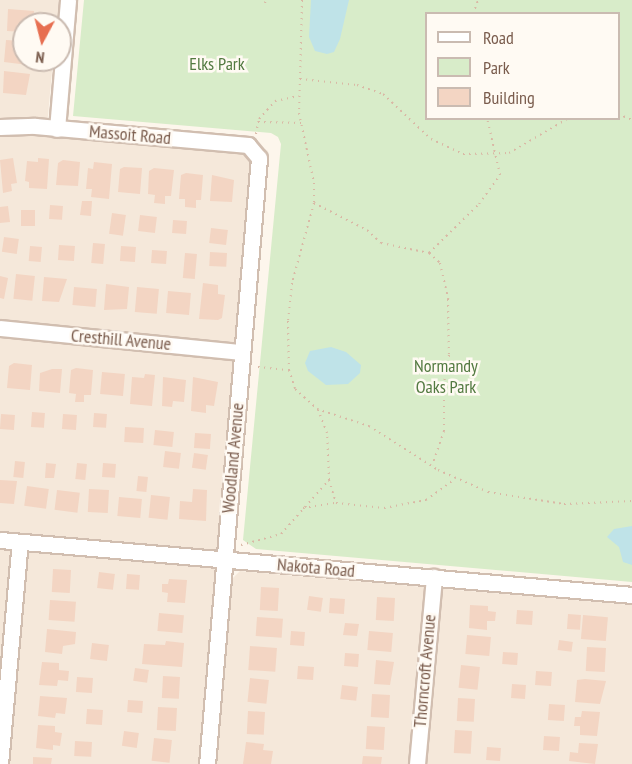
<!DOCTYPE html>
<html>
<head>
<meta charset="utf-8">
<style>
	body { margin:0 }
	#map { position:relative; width:632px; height:764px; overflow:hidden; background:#fdf6ec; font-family:"PT Sans Narrow",sans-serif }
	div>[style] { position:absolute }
	.residential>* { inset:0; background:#f5e8da }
	.green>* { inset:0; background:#d8ecc9 }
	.water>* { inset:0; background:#bfe3e8 }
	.building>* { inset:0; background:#f3d5c3; transform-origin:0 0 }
	.path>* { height:2px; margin-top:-1px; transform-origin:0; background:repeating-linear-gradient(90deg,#d9b8a5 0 1.5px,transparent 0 6px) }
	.roads { filter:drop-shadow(2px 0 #d1beb0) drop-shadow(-2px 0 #d1beb0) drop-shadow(0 2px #d1beb0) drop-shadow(0 -2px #d1beb0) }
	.minor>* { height:15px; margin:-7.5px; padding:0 7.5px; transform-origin:7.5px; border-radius:7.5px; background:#fff }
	span { translate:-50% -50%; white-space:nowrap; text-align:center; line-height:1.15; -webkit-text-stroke:5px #fffaf3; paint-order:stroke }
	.park-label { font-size:18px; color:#537a41 }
	.street-label { font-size:18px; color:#7a5c4d }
	.legend { position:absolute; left:425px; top:12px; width:195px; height:108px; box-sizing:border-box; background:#fffaf3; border:2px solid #cabbb1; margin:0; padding:8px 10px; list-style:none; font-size:18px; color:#7a5c4d }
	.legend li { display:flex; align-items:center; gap:12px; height:30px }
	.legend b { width:30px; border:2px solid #cabbb1 }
	.north { position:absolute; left:12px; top:12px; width:60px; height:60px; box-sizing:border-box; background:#fffaf3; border:2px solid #cabbb1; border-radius:50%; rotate:187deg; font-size:16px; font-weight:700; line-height:24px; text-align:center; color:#7a5c4d }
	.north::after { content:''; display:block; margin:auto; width:21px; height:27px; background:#e76f51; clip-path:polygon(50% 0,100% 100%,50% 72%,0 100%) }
</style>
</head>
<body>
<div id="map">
	<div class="residential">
		<div style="clip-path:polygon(0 0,59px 0,57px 24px,24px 24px,24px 60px,53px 60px,46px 137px,245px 153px,251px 160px,199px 764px,0 764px)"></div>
		<div style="clip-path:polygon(240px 571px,632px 605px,632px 764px,216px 764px,232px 579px)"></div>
	</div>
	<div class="green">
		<div style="clip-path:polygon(evenodd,84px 0,632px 0,632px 582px,256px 549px,243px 540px,281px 144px,278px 137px,271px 133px,73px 116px,84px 0,426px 14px,618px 14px,618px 118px,426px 118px,426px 14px)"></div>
	</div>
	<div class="water">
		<div style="clip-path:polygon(311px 0,349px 0,340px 39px,334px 52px,327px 54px,315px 51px,309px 37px)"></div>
		<div style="clip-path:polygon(331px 347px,346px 352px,361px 365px,360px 373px,348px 384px,326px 385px,308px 371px,305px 363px,310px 351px)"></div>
		<div style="clip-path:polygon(632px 526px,632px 565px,623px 562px,619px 547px,607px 537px,614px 529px)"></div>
	</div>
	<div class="building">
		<div style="clip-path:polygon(8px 9px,34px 11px,33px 24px,24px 24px,24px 32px,7px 31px)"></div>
		<div style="clip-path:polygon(6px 40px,24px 41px,28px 65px,4px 62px)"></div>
		<div style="clip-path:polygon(4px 71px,30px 74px,26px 95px,3px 93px)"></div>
		<div style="clip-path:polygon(13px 158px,17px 183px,11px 184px,12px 191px,3px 193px,0 160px)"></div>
		<div style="clip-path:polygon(38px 158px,49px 159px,47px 189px,29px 188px,29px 182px,25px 181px,27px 161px,38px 162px)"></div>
		<div style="clip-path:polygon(63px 160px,80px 162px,78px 186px,56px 185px,58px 163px)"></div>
		<div style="clip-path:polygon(94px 162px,112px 164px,109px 199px,91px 197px,92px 189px,86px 189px,88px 168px,93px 169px)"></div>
		<div style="clip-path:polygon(124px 167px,142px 168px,140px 194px,118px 192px,120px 169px)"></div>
		<div style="clip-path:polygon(154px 168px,174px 170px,171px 196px,165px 196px,165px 204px,154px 203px,155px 195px,148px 194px,149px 171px)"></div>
		<div style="clip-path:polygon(186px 173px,203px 175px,201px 200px,196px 200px,196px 208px,185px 207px,185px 199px,179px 199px,181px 175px)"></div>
		<div style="clip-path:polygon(212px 175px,234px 180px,232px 202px,210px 201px)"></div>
		<div style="clip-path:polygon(82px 201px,92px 201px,91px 216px,80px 215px)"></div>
		<div style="left:50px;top:205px;width:13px;height:14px;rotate:4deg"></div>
		<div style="clip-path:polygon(8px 206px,10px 222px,0 223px,0 207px)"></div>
		<div style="left:21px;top:210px;width:14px;height:16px"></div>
		<div style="left:112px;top:213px;width:14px;height:21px;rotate:8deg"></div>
		<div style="left:140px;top:215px;width:17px;height:16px;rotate:7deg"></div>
		<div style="left:173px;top:220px;width:14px;height:13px;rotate:4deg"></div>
		<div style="left:211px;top:228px;width:17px;height:15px;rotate:7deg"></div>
		<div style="left:4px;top:237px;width:15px;height:15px;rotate:8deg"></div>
		<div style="left:93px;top:243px;width:12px;height:20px;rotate:5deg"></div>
		<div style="left:59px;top:245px;width:16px;height:15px;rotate:4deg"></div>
		<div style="left:30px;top:246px;width:12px;height:15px;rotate:5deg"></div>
		<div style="left:121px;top:246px;width:15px;height:15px;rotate:4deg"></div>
		<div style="left:152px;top:250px;width:15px;height:13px;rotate:4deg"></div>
		<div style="left:210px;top:252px;width:17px;height:14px;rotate:3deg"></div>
		<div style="left:185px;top:253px;width:12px;height:25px;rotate:5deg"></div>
		<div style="left:16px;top:274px;width:19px;height:25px;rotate:6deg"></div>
		<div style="clip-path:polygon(0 276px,8px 278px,4px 299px,0 298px)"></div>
		<div style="clip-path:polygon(44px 277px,67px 279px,59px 302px,42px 301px)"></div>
		<div style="clip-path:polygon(203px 283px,218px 285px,218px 294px,225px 295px,222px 318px,218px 320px,199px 319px)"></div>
		<div style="clip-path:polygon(106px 284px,129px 287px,127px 309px,104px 310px)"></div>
		<div style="left:74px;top:287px;width:23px;height:18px;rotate:5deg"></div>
		<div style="left:137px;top:287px;width:22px;height:25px;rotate:5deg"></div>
		<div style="left:168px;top:291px;width:23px;height:22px;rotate:5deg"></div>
		<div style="clip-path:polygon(14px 363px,32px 365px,30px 390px,7px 388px,9px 366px)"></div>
		<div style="clip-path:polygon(76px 368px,93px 370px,91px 395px,84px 395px,84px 402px,75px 402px,76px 394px,69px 393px,71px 370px)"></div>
		<div style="clip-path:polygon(52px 369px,62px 369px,60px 393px,39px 391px,40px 373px)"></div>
		<div style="left:102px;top:372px;width:23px;height:22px;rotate:5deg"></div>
		<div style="clip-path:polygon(145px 374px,155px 375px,152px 406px,130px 404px,132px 377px,144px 378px)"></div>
		<div style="clip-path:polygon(163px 377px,186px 380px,184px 402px,173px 401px,172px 407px,162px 406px)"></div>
		<div style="clip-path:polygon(193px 377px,218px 382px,214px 406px,206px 405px,206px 413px,191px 411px)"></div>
		<div style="left:32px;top:412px;width:13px;height:15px;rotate:4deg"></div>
		<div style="left:94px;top:413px;width:13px;height:14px;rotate:4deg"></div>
		<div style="left:1px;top:414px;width:14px;height:15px;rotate:4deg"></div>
		<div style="left:63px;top:414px;width:14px;height:15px;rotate:4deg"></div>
		<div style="left:125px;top:427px;width:19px;height:15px;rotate:3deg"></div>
		<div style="left:155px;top:430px;width:19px;height:15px;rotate:6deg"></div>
		<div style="left:195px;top:433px;width:16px;height:15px;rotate:4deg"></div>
		<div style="left:165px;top:451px;width:16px;height:16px;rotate:7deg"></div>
		<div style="left:194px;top:453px;width:14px;height:15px;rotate:8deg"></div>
		<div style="left:15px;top:461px;width:10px;height:16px;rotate:6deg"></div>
		<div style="clip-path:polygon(46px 463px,56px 464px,54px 478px,45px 478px)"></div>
		<div style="left:77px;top:463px;width:10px;height:16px;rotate:6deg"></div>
		<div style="left:103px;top:463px;width:13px;height:14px;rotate:4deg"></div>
		<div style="left:138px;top:476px;width:10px;height:15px;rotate:6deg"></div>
		<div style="clip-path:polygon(0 480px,17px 481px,14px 504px,0 503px)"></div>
		<div style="left:27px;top:486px;width:22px;height:20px;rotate:8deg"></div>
		<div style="left:89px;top:489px;width:20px;height:23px;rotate:3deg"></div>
		<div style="clip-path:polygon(193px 489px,207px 490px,206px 521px,179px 519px,180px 501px,192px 502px)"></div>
		<div style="left:57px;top:490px;width:23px;height:20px;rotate:7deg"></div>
		<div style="left:151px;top:495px;width:19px;height:23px;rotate:6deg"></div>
		<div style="left:119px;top:497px;width:23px;height:19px;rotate:5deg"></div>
		<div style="left:53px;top:569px;width:18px;height:23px;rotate:3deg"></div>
		<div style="left:99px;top:572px;width:16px;height:16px;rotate:7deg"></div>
		<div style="left:127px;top:574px;width:13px;height:15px;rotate:4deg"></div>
		<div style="clip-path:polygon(169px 579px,187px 580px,185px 603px,167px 602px,168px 593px,162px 592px,162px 584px,168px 584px)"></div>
		<div style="left:261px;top:587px;width:18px;height:23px;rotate:3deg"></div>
		<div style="left:309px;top:596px;width:14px;height:14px;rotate:8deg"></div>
		<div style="left:377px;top:597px;width:18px;height:23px;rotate:3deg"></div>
		<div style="left:330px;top:598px;width:15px;height:15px;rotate:4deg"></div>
		<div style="left:50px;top:600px;width:26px;height:20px;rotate:4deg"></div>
		<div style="clip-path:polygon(470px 605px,488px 606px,488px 611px,496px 612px,495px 621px,487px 621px,487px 630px,469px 628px)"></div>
		<div style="left:517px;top:610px;width:16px;height:14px;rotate:4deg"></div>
		<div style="left:159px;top:613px;width:25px;height:18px;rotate:5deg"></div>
		<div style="left:568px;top:614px;width:13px;height:15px;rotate:4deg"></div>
		<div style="left:583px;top:615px;width:25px;height:24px;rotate:5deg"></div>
		<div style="left:257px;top:617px;width:26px;height:19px;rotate:4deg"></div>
		<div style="clip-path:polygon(345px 623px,359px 624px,357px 636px,343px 635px)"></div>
		<div style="clip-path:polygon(47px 629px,76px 632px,75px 644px,63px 646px,62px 654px,45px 652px)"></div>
		<div style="left:291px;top:631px;width:14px;height:14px;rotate:4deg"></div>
		<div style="left:369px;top:631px;width:24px;height:19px;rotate:5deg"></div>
		<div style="left:467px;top:635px;width:24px;height:19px;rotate:5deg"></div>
		<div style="left:559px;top:640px;width:14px;height:10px;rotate:8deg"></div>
		<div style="clip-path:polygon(166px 641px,184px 643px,182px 667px,142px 664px,144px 644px,165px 645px)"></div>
		<div style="left:92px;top:643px;width:17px;height:16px;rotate:7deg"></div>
		<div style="left:250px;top:646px;width:27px;height:24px;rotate:4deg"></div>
		<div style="left:587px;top:647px;width:19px;height:24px;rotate:3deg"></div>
		<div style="left:503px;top:652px;width:15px;height:12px;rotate:4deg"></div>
		<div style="left:345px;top:653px;width:14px;height:13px;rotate:4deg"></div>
		<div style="clip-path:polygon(376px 660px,394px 662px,390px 685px,374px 684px)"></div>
		<div style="clip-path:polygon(42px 662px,59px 663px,59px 670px,69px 671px,68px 681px,58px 680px,57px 686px,39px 685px)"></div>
		<div style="left:461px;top:665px;width:19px;height:23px;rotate:6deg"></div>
		<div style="left:298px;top:666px;width:16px;height:13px;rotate:4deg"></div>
		<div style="left:135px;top:668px;width:14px;height:13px;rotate:8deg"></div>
		<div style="left:536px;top:671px;width:16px;height:14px;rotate:4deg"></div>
		<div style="left:163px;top:676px;width:17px;height:22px;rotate:3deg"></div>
		<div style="left:77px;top:677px;width:16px;height:15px;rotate:4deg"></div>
		<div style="left:250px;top:678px;width:19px;height:24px;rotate:6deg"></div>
		<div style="clip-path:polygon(585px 679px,606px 681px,600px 704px,575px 702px,577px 680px)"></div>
		<div style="left:512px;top:684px;width:14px;height:14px;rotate:4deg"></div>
		<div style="left:342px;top:685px;width:16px;height:14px;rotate:7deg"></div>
		<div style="left:372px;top:694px;width:18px;height:23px;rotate:3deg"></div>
		<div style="clip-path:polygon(40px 696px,67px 698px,65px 714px,56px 713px,55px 718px,38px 716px)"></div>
		<div style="left:458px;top:698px;width:17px;height:23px;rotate:3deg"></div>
		<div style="left:128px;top:700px;width:15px;height:12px;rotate:4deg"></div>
		<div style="left:549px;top:704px;width:16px;height:16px;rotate:4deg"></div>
		<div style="left:158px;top:707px;width:19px;height:23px;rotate:3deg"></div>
		<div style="left:87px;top:709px;width:16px;height:15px;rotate:4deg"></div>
		<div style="left:248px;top:711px;width:17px;height:23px;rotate:3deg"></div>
		<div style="clip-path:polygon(582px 711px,600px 712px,597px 736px,580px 735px,580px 726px,574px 726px,575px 717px,581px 717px)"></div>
		<div style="clip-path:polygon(38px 725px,55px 726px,55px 732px,62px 733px,60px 746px,53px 745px,53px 750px,36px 748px)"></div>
		<div style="left:367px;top:726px;width:18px;height:23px;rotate:3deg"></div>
		<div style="left:455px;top:730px;width:17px;height:23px;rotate:3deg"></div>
		<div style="left:124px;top:731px;width:15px;height:15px;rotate:8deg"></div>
		<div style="left:544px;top:736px;width:16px;height:14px;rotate:4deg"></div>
		<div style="left:154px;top:738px;width:18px;height:23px;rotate:6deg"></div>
		<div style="left:75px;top:741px;width:17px;height:15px;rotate:3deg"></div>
		<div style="clip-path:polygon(246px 742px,264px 744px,263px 750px,273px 751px,271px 764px,243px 764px)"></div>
		<div style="clip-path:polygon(579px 743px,598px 744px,595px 764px,569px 761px,570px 752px,578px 753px)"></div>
		<div style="left:487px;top:747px;width:14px;height:13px;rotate:4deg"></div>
		<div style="clip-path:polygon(363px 756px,382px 757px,381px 764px,362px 764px)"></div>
		<div style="clip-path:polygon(33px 757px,52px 758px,51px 764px,33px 764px)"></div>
	</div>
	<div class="path">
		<div style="left:302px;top:0;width:113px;rotate:91.5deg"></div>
		<div style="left:299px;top:113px;width:72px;rotate:77.9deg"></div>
		<div style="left:314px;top:183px;width:20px;rotate:90deg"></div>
		<div style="left:314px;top:203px;width:83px;rotate:105.4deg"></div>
		<div style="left:292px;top:283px;width:38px;rotate:96deg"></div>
		<div style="left:288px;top:321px;width:49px;rotate:88.8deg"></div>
		<div style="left:289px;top:370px;width:20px;rotate:72deg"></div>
		<div style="left:295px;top:389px;width:30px;rotate:42deg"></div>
		<div style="left:317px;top:409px;width:55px;rotate:18.1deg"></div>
		<div style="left:369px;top:426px;width:82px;rotate:32.5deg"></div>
		<div style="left:438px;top:470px;width:55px;rotate:23.7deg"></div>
		<div style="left:488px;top:492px;width:77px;rotate:9deg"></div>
		<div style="left:564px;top:504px;width:68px;rotate:-2.5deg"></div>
		<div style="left:265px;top:3px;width:3px;rotate:-72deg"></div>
		<div style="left:473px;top:14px;width:15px;rotate:-70deg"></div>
		<div style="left:300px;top:79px;width:57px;rotate:6deg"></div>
		<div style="left:357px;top:85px;width:28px;rotate:19deg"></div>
		<div style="left:383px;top:94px;width:66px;rotate:43.2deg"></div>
		<div style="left:431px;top:139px;width:35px;rotate:25deg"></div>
		<div style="left:463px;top:154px;width:46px;rotate:-1.2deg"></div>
		<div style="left:509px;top:153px;width:69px;rotate:-30.3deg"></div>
		<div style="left:618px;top:114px;width:15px;rotate:23deg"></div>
		<div style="left:258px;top:122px;width:43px;rotate:1.3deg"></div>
		<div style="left:256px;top:134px;width:15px;rotate:-79deg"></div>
		<div style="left:259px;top:119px;width:24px;rotate:-48deg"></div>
		<div style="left:275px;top:101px;width:24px;rotate:-12deg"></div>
		<div style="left:314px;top:203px;width:59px;rotate:27deg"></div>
		<div style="left:367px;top:230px;width:19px;rotate:43deg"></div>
		<div style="left:381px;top:243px;width:49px;rotate:11.8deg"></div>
		<div style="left:429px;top:253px;width:15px;rotate:42deg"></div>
		<div style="left:440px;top:263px;width:37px;rotate:77deg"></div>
		<div style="left:448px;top:299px;width:56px;rotate:89deg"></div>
		<div style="left:449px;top:355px;width:27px;rotate:100deg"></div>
		<div style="left:444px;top:382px;width:49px;rotate:90deg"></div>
		<div style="left:444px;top:431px;width:36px;rotate:109deg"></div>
		<div style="left:429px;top:253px;width:70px;rotate:-44.4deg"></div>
		<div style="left:479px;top:204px;width:36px;rotate:-54deg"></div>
		<div style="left:500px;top:175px;width:58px;rotate:-102.8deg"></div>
		<div style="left:258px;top:367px;width:31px;rotate:6deg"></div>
		<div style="left:329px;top:480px;width:24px;rotate:73deg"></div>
		<div style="left:336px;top:503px;width:48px;rotate:5.9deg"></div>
		<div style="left:384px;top:508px;width:43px;rotate:-10.8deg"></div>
		<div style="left:426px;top:500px;width:36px;rotate:-36deg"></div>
		<div style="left:303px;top:508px;width:33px;rotate:-9deg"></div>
		<div style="left:241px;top:545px;width:41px;rotate:-15.4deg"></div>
		<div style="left:281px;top:534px;width:72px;rotate:-48.4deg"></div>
		<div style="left:329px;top:480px;width:47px;rotate:-92.4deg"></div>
		<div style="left:327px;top:433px;width:25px;rotate:-111deg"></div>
	</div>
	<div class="roads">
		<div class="minor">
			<div style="left:0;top:127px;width:35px;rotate:-2deg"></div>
			<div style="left:35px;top:126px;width:214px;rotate:5.1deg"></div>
			<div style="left:248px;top:145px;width:17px;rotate:50deg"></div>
			<div style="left:259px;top:158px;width:608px;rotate:94.9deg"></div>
			<div style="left:57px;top:129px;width:129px;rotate:-85.1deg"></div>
			<div style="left:0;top:328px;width:243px;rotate:5.7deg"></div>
			<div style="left:0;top:540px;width:634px;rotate:4.97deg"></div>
			<div style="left:0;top:764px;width:223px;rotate:-84.9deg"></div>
			<div style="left:417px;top:764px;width:188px;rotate:-84.8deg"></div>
		</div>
	</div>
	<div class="park-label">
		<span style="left:217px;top:64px">Elks Park</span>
		<span style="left:446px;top:377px">Normandy<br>Oaks Park</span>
	</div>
	<div class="street-label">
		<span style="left:130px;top:135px;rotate:5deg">Massoit Road</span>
		<span style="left:121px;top:340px;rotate:5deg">Cresthill Avenue</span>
		<span style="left:233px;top:458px;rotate:-85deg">Woodland Avenue</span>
		<span style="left:316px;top:568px;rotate:5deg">Nakota Road</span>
		<span style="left:425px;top:671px;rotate:-85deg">Thorncroft Avenue</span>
	</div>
	<ul class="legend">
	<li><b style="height:8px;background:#fff"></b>Road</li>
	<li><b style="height:16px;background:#d8ecc9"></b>Park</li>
	<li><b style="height:16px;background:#f3d5c3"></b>Building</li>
	</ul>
	<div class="north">N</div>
</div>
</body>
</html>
